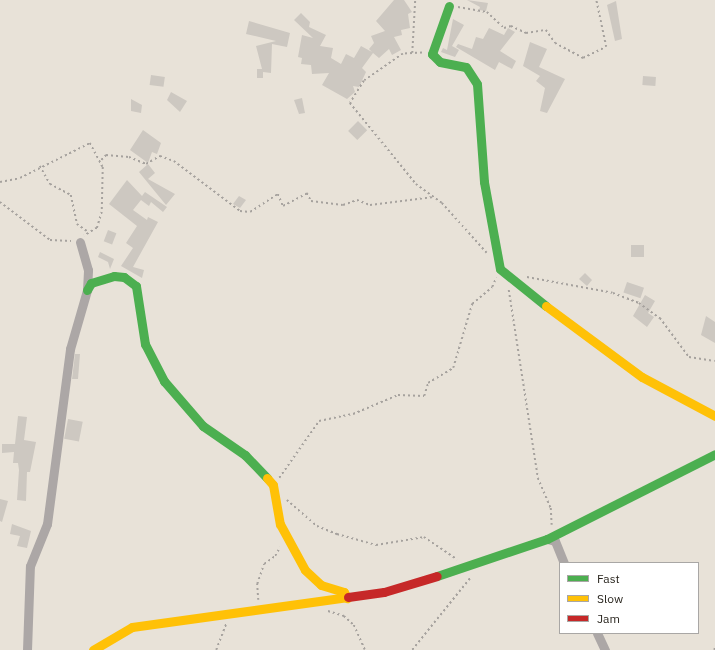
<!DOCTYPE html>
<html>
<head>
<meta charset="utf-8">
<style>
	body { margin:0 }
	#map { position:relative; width:715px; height:650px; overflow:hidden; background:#e8e2d8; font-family:"IBM Plex Sans",sans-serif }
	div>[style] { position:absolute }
	.building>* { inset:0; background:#cdc8c1; transform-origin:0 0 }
	.path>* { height:1.5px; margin-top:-0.75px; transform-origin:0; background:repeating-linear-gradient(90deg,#a6a29e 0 2px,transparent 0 5px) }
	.street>* { height:9px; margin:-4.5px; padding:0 4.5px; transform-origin:4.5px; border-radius:4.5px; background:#aca7a6 }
	.fast>* { height:9px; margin:-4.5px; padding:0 4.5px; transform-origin:4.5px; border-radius:4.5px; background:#4caf50 }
	.slow>* { height:9px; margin:-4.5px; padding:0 4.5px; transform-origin:4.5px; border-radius:4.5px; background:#ffc107 }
	.jam>* { height:9px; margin:-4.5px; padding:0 4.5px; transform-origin:4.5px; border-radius:4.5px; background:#c62828 }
	span { translate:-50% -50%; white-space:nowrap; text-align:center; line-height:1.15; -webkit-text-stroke:3.5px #fff; paint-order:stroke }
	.legend { position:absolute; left:559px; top:562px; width:140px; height:72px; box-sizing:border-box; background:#fff; border:1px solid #a9a7a5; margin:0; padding:5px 7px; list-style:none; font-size:12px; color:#28241d }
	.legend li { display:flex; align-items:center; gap:8px; height:20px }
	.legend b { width:20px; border:1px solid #a9a7a5 }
</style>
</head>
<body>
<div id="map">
	<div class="building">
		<div style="clip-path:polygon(394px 0,404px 0,412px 12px,408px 14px,410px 28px,401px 30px,402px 35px,394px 37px,401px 50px,392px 55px,389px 49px,379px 58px,373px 53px,362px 68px,366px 72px,359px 87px,353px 86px,355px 92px,347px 99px,322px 85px,329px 73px,312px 74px,311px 65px,301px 64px,302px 58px,298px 57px,302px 35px,313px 38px,294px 20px,301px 13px,310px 22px,309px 27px,326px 35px,320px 46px,333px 48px,331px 58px,341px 64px,346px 54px,354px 58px,361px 46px,372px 52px,369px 49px,374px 43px,371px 36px,385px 31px,376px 21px)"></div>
		<div style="clip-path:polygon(467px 0,488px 3px,486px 11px,479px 10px,480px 7px)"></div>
		<div style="clip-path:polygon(616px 1px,622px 39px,615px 41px,607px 5px)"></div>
		<div style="clip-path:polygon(453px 19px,464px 25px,452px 46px,459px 50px,455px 57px,441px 52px,443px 48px,447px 50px)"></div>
		<div style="clip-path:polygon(249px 21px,290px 33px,287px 47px,272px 44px,271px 73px,263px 72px,263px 78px,257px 78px,257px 69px,262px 69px,256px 46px,276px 41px,246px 34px)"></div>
		<div style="clip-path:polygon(489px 28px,504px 35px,508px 28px,515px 32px,500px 51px,516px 61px,512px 69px,499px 62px,495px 70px,456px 47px,458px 44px,472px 49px,476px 37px,483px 39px)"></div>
		<div style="clip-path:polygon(530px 42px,547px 49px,539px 67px,565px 79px,547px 113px,540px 111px,545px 88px,536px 81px,540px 76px,523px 66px)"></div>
		<div style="left:151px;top:75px;width:14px;height:10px;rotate:8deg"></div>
		<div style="left:643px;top:76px;width:13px;height:9px;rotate:4deg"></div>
		<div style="clip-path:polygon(171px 92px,187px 101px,180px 112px,167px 100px)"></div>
		<div style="clip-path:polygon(302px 98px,305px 113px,299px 114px,294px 100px)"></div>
		<div style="clip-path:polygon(131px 99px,142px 105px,141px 113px,131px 111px)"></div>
		<div style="left:358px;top:121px;width:13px;height:14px;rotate:45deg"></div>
		<div style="clip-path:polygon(143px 130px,161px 143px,157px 154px,152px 152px,148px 163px,130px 150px)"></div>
		<div style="clip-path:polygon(148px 164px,155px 173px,148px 179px,175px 194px,166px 205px,139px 172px)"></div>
		<div style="clip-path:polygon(127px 180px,142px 196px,145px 192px,167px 207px,163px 212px,151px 202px,149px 206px,141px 200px,133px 210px,147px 220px,148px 217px,158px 222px,133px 267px,144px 270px,142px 278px,121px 266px,133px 248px,126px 243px,137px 226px,109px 204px)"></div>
		<div style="clip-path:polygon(239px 196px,246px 200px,240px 208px,233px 204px)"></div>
		<div style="left:108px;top:230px;width:9px;height:12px;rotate:21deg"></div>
		<div style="left:631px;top:245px;width:13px;height:12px"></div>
		<div style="clip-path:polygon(100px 252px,114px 259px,110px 269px,108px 262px,98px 257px)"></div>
		<div style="clip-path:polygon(585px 273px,592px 280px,587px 286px,579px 279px)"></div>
		<div style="left:627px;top:282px;width:18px;height:11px;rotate:19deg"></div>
		<div style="clip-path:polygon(645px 295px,655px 301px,648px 313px,654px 317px,647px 327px,633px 316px)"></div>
		<div style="clip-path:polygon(706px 316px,715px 322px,715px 343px,701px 335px)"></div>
		<div style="clip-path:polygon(75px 354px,80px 354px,78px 379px,72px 379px)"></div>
		<div style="clip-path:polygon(18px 416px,27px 417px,24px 440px,36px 442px,30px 472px,27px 472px,26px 501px,17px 500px,19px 470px,18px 463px,13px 463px,14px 452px,2px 453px,2px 444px,15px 444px)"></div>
		<div style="left:68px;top:419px;width:15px;height:20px;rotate:11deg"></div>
		<div style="clip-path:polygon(0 499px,8px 501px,2px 522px,0 521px)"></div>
		<div style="clip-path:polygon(12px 524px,31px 531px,27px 548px,17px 546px,20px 536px,10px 534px)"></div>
	</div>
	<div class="path">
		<div style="left:458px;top:7px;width:29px;rotate:10deg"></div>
		<div style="left:487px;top:12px;width:23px;rotate:43deg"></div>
		<div style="left:504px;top:28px;width:7px;rotate:-16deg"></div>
		<div style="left:511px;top:26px;width:17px;rotate:25deg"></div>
		<div style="left:526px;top:33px;width:20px;rotate:-9deg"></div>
		<div style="left:546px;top:30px;width:16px;rotate:55deg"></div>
		<div style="left:555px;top:43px;width:32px;rotate:28deg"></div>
		<div style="left:583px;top:58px;width:25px;rotate:-26deg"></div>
		<div style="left:606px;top:47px;width:48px;rotate:-102deg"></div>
		<div style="left:412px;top:53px;width:53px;rotate:-86.8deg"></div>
		<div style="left:422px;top:53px;width:19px;rotate:177deg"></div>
		<div style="left:403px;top:54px;width:47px;rotate:145.3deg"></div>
		<div style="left:364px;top:81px;width:26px;rotate:122deg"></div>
		<div style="left:350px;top:103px;width:104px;rotate:50.8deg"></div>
		<div style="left:416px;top:184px;width:32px;rotate:36deg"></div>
		<div style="left:442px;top:203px;width:67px;rotate:48deg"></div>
		<div style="left:101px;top:160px;width:7px;rotate:-45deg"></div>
		<div style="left:106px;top:155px;width:23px;rotate:5deg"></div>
		<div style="left:129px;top:157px;width:18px;rotate:22deg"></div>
		<div style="left:146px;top:164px;width:16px;rotate:-30deg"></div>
		<div style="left:160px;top:156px;width:15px;rotate:20deg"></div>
		<div style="left:174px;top:161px;width:83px;rotate:37.1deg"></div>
		<div style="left:240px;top:211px;width:10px;rotate:6deg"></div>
		<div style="left:250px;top:212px;width:33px;rotate:-33deg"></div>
		<div style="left:278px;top:194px;width:13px;rotate:67deg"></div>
		<div style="left:283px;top:206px;width:27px;rotate:-28deg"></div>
		<div style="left:307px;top:193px;width:9px;rotate:63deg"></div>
		<div style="left:311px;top:201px;width:32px;rotate:7deg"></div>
		<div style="left:343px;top:205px;width:15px;rotate:-20deg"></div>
		<div style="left:357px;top:200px;width:14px;rotate:21deg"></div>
		<div style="left:370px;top:205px;width:64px;rotate:-7.1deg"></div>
		<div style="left:40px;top:166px;width:21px;rotate:61deg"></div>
		<div style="left:50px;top:184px;width:24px;rotate:28deg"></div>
		<div style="left:71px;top:195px;width:30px;rotate:78deg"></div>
		<div style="left:77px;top:224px;width:12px;rotate:35deg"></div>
		<div style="left:0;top:182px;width:20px;rotate:-11deg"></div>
		<div style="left:20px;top:178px;width:78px;rotate:-26.6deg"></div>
		<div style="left:90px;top:143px;width:27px;rotate:62deg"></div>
		<div style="left:103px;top:167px;width:45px;rotate:91.3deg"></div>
		<div style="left:102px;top:212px;width:17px;rotate:107deg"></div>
		<div style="left:97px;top:228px;width:15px;rotate:148deg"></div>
		<div style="left:0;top:202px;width:63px;rotate:37.2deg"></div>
		<div style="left:50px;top:240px;width:21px;rotate:3deg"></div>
		<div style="left:527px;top:277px;width:87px;rotate:10.5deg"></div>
		<div style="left:613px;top:293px;width:28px;rotate:21deg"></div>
		<div style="left:639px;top:303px;width:26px;rotate:36deg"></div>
		<div style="left:660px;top:318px;width:49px;rotate:53.4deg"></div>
		<div style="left:689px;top:357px;width:26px;rotate:9deg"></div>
		<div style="left:509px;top:290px;width:190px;rotate:81.2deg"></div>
		<div style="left:538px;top:478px;width:33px;rotate:67deg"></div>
		<div style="left:551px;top:508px;width:17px;rotate:87deg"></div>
		<div style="left:279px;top:478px;width:70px;rotate:-54.9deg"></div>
		<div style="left:319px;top:421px;width:35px;rotate:-12deg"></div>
		<div style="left:353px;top:414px;width:49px;rotate:-22.9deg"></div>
		<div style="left:398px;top:395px;width:26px;rotate:2deg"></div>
		<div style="left:424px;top:396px;width:14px;rotate:-73deg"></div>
		<div style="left:428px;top:383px;width:29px;rotate:-31deg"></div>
		<div style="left:453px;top:368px;width:67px;rotate:-73.5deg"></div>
		<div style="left:472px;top:304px;width:26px;rotate:-40deg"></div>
		<div style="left:492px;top:287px;width:10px;rotate:-66deg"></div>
		<div style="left:287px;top:500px;width:40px;rotate:41deg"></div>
		<div style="left:317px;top:526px;width:22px;rotate:22deg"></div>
		<div style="left:337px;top:534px;width:41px;rotate:15.8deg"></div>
		<div style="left:376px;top:545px;width:49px;rotate:-9.5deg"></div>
		<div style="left:424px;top:537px;width:40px;rotate:34deg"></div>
		<div style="left:258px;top:600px;width:16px;rotate:-94deg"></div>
		<div style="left:257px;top:584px;width:21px;rotate:-71deg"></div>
		<div style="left:264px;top:564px;width:14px;rotate:-36deg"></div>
		<div style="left:275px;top:556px;width:10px;rotate:-61deg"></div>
		<div style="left:328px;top:611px;width:17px;rotate:17deg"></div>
		<div style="left:344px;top:616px;width:13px;rotate:42deg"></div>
		<div style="left:354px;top:625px;width:27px;rotate:66deg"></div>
		<div style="left:216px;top:650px;width:28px;rotate:-69deg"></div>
		<div style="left:412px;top:650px;width:94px;rotate:-51.1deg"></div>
		<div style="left:714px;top:650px;width:3px;rotate:-72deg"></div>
	</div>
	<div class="street">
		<div style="left:547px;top:539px;width:8px;rotate:14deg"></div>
		<div style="left:555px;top:541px;width:24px;rotate:68deg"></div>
		<div style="left:597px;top:633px;width:19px;rotate:65deg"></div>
		<div style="left:27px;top:650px;width:84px;rotate:-88deg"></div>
		<div style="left:30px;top:566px;width:45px;rotate:-68deg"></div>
		<div style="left:47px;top:524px;width:177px;rotate:-82.5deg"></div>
		<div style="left:70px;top:349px;width:61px;rotate:-73.9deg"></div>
		<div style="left:87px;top:290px;width:20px;rotate:-87deg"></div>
		<div style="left:88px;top:270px;width:29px;rotate:-106deg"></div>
	</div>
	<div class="fast">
		<div style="left:449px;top:6px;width:51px;rotate:109.5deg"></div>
		<div style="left:432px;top:54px;width:11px;rotate:45deg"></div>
		<div style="left:440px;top:62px;width:26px;rotate:11deg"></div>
		<div style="left:466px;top:67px;width:20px;rotate:57deg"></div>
		<div style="left:477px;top:84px;width:98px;rotate:85.9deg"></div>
		<div style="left:484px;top:182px;width:88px;rotate:79.6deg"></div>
		<div style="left:500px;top:269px;width:59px;rotate:38.8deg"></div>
		<div style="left:87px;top:290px;width:8px;rotate:-60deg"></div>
		<div style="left:91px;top:283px;width:24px;rotate:-17deg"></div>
		<div style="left:114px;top:276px;width:10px;rotate:6deg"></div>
		<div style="left:124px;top:277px;width:15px;rotate:37deg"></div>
		<div style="left:136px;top:286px;width:59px;rotate:81.2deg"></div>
		<div style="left:145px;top:344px;width:42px;rotate:62.8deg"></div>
		<div style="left:164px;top:381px;width:60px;rotate:49.1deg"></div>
		<div style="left:203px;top:426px;width:51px;rotate:34.6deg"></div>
		<div style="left:245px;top:455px;width:32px;rotate:46deg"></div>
		<div style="left:437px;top:576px;width:116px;rotate:-18.6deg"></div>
		<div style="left:547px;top:539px;width:188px;rotate:-26.8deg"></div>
	</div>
	<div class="slow">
		<div style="left:546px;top:306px;width:119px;rotate:36.5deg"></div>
		<div style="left:642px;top:377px;width:83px;rotate:28.1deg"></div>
		<div style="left:267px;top:478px;width:9px;rotate:49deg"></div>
		<div style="left:273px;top:485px;width:40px;rotate:80deg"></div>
		<div style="left:280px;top:524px;width:52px;rotate:61.5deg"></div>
		<div style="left:305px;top:570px;width:22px;rotate:43deg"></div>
		<div style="left:321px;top:585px;width:24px;rotate:17deg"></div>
		<div style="left:344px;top:592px;width:7px;rotate:63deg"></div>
		<div style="left:93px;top:650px;width:45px;rotate:-30.5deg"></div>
		<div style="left:132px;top:627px;width:218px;rotate:-7.9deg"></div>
	</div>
	<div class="jam">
		<div style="left:348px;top:597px;width:36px;rotate:-8deg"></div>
		<div style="left:384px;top:592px;width:55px;rotate:-16.8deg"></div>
	</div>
	<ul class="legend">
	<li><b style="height:5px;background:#4caf50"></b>Fast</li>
	<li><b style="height:5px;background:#ffc107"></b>Slow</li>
	<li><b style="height:5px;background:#c62828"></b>Jam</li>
	</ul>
</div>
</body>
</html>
